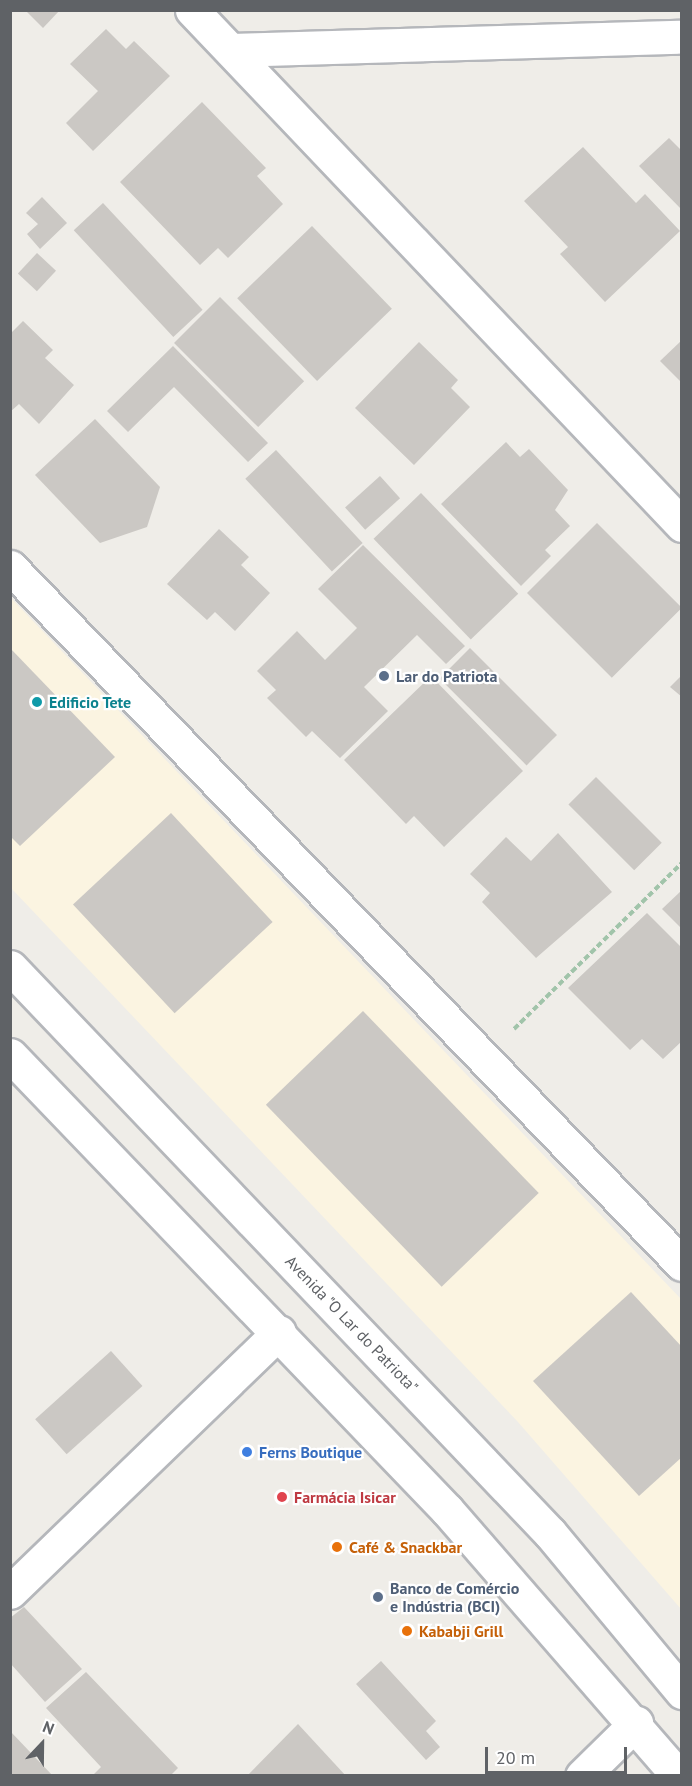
<!DOCTYPE html>
<html>
<head>
<meta charset="utf-8">
<style>
	body { margin:0 }
	#map { position:relative; width:692px; height:1786px; overflow:hidden; background:#efede8; font-family:"PT Sans",sans-serif }
	div>[style] { position:absolute }
	.commercial>* { inset:0; background:#fbf4e1 }
	.building>* { inset:0; background:#cbc8c4; transform-origin:0 0 }
	.path>* { height:4px; margin-top:-2px; transform-origin:0; background:repeating-linear-gradient(90deg,#a1c4aa 0 6px,transparent 0 9px) }
	.roads { filter:drop-shadow(2px 0 #b5b7bb) drop-shadow(-2px 0 #b5b7bb) drop-shadow(0 2px #b5b7bb) drop-shadow(0 -2px #b5b7bb) }
	.minor>* { height:33px; margin:-16.5px; padding:0 16.5px; transform-origin:16.5px; border-radius:16.5px; background:#fff }
	.secondary>* { height:33px; margin:-16.5px; padding:0 16.5px; transform-origin:16.5px; border-radius:16.5px; background:#fff }
	.dots>* { width:16px; height:16px; translate:-50% -50%; box-sizing:border-box; border:3px solid #fff; border-radius:50% }
	span { translate:-50% -50%; white-space:nowrap; text-align:center; line-height:1.15; -webkit-text-stroke:4.5px #fff; paint-order:stroke }
	.service-label { font-size:16px; color:#4e5e75; font-weight:700 }
	.left { translate:0 -50%; text-align:left }
	.culture-label { font-size:16px; color:#0d838f; font-weight:700 }
	.street-label { font-size:16px; color:#5f6266 }
	.shop-label { font-size:16px; color:#366cbe; font-weight:700 }
	.health-label { font-size:16px; color:#be3a42; font-weight:700 }
	.food-label { font-size:16px; color:#c56008; font-weight:700 }
	.frame { position:absolute; inset:0; border:12px solid #5f6266; pointer-events:none }
	.north { position:absolute; left:12px; top:1714px; width:60px; height:60px; -webkit-text-stroke:4px #fff; paint-order:stroke; rotate:22deg; font-size:16px; font-weight:700; line-height:24px; text-align:center; color:#5f6266 }
	.north::after { content:''; display:block; margin:auto; width:21px; height:27px; background:#5f6266; clip-path:polygon(50% 0,100% 100%,50% 72%,0 100%) }
	.scale { position:absolute; left:485px; top:1747px; width:142px; height:27px; box-sizing:border-box; border:3px solid #5f6266; border-top:0; padding-left:8px; font-size:18px; line-height:21px; white-space:nowrap; color:#5f6266; -webkit-text-stroke:4px #fff; paint-order:stroke }
</style>
</head>
<body>
<div id="map">
	<div class="commercial">
		<div style="clip-path:polygon(10px 597px,681px 1299px,681px 1609px,518px 1422px,11px 888px)"></div>
	</div>
	<div class="building">
		<div style="clip-path:polygon(25px 10px,60px 10px,43px 28px)"></div>
		<div style="clip-path:polygon(106px 29px,126px 49px,134px 41px,170px 76px,93px 151px,66px 123px,98px 91px,70px 64px)"></div>
		<div style="clip-path:polygon(202px 102px,266px 168px,257px 176px,283px 204px,228px 258px,218px 248px,200px 265px,120px 182px)"></div>
		<div style="clip-path:polygon(669px 138px,682px 151px,682px 210px,639px 166px)"></div>
		<div style="clip-path:polygon(583px 147px,636px 203px,645px 194px,680px 231px,605px 302px,560px 254px,568px 247px,524px 201px)"></div>
		<div style="clip-path:polygon(42px 197px,67px 223px,40px 249px,27px 234px,38px 224px,26px 213px)"></div>
		<div style="left:103px;top:203px;width:146px;height:40px;rotate:47deg"></div>
		<div style="left:312px;top:226px;width:115px;height:104px;rotate:46deg"></div>
		<div style="left:37px;top:253px;width:26px;height:28px;rotate:43deg"></div>
		<div style="left:220px;top:297px;width:119px;height:65px;rotate:45deg"></div>
		<div style="clip-path:polygon(23px 321px,53px 350px,45px 358px,74px 385px,39px 424px,19px 404px,10px 412px,10px 334px)"></div>
		<div style="clip-path:polygon(682px 340px,682px 383px,660px 361px)"></div>
		<div style="clip-path:polygon(419px 342px,458px 380px,451px 388px,470px 407px,414px 465px,355px 408px)"></div>
		<div style="clip-path:polygon(173px 346px,268px 443px,248px 462px,174px 387px,128px 432px,107px 411px)"></div>
		<div style="clip-path:polygon(95px 419px,160px 487px,147px 527px,100px 543px,35px 475px)"></div>
		<div style="clip-path:polygon(506px 442px,520px 457px,529px 449px,568px 490px,555px 510px,570px 526px,545px 550px,551px 556px,521px 586px,441px 504px)"></div>
		<div style="left:276px;top:450px;width:127px;height:42px;rotate:47deg"></div>
		<div style="left:380px;top:476px;width:30px;height:47px;rotate:48deg"></div>
		<div style="left:421px;top:493px;width:140px;height:66px;rotate:46deg"></div>
		<div style="left:597px;top:523px;width:120px;height:99px;rotate:45deg"></div>
		<div style="clip-path:polygon(219px 529px,249px 557px,241px 565px,270px 593px,235px 631px,215px 612px,207px 620px,167px 584px)"></div>
		<div style="clip-path:polygon(363px 545px,465px 646px,446px 664px,417px 635px,364px 687px,388px 711px,340px 758px,312px 731px,306px 737px,267px 698px,276px 690px,257px 671px,297px 631px,325px 660px,357px 628px,318px 589px)"></div>
		<div style="clip-path:polygon(10px 648px,115px 757px,20px 846px,10px 836px)"></div>
		<div style="left:470px;top:648px;width:123px;height:43px;rotate:45deg"></div>
		<div style="clip-path:polygon(682px 675px,682px 697px,670px 687px)"></div>
		<div style="clip-path:polygon(431px 676px,523px 771px,444px 847px,414px 816px,406px 824px,344px 760px)"></div>
		<div style="left:596px;top:777px;width:93px;height:39px;rotate:45deg"></div>
		<div style="left:171px;top:813px;width:149px;height:134px;rotate:47deg"></div>
		<div style="clip-path:polygon(558px 833px,612px 892px,536px 958px,482px 902px,490px 893px,470px 874px,506px 837px,531px 861px)"></div>
		<div style="clip-path:polygon(682px 890px,682px 929px,662px 909px)"></div>
		<div style="clip-path:polygon(647px 913px,682px 948px,682px 1041px,663px 1059px,642px 1039px,630px 1050px,568px 988px)"></div>
		<div style="left:363px;top:1011px;width:253px;height:135px;rotate:46deg"></div>
		<div style="clip-path:polygon(631px 1292px,682px 1347px,682px 1457px,639px 1496px,533px 1381px)"></div>
		<div style="left:111px;top:1351px;width:47px;height:102px;rotate:48deg"></div>
		<div style="clip-path:polygon(24px 1607px,82px 1669px,45px 1702px,10px 1663px,10px 1618px)"></div>
		<div style="clip-path:polygon(381px 1661px,436px 1721px,426px 1731px,440px 1747px,426px 1760px,356px 1684px)"></div>
		<div style="clip-path:polygon(86px 1672px,178px 1768px,170px 1776px,92px 1776px,101px 1767px,46px 1708px)"></div>
		<div style="clip-path:polygon(298px 1724px,346px 1776px,247px 1776px)"></div>
		<div style="clip-path:polygon(10px 1731px,53px 1776px,10px 1776px)"></div>
	</div>
	<div class="path">
		<div style="left:514px;top:1029px;width:236px;rotate:-44.7deg"></div>
	</div>
	<div class="roads">
		<div class="minor">
			<div style="left:192px;top:10px;width:711px;rotate:46.42deg"></div>
			<div style="left:231px;top:50px;width:451px;rotate:-1.7deg"></div>
			<div style="left:10px;top:567px;width:968px;rotate:46.05deg"></div>
			<div style="left:10px;top:1592px;width:374px;rotate:-44deg"></div>
			<div style="left:582px;top:1776px;width:76px;rotate:-44.5deg"></div>
		</div>
		<div class="secondary">
			<div style="left:10px;top:967px;width:782px;rotate:46.35deg"></div>
			<div style="left:550px;top:1533px;width:207px;rotate:50.3deg"></div>
			<div style="left:10px;top:1055px;width:631px;rotate:46.16deg"></div>
			<div style="left:447px;top:1510px;width:352px;rotate:49deg"></div>
		</div>
	</div>
	<div class="dots">
		<div style="left:384px;top:676px;background:#5c6f8a"></div>
		<div style="left:37px;top:702px;background:#0f9aa8"></div>
		<div style="left:247px;top:1452px;background:#3f7fe0"></div>
		<div style="left:282px;top:1497px;background:#e0444e"></div>
		<div style="left:337px;top:1547px;background:#e8710a"></div>
		<div style="left:378px;top:1597px;background:#5c6f8a"></div>
		<div style="left:407px;top:1631px;background:#e8710a"></div>
	</div>
	<div class="service-label">
		<span class="left" style="left:396px;top:676px">Lar do Patriota</span>
		<span class="left" style="left:390px;top:1597px">Banco de Comércio<br>e Indústria (BCI)</span>
	</div>
	<div class="culture-label">
		<span class="left" style="left:49px;top:702px">Edificio Tete</span>
	</div>
	<div class="street-label">
		<span style="left:352px;top:1324px;rotate:46deg">Avenida "O Lar do Patriota"</span>
	</div>
	<div class="shop-label">
		<span class="left" style="left:259px;top:1452px">Ferns Boutique</span>
	</div>
	<div class="health-label">
		<span class="left" style="left:294px;top:1497px">Farmácia Isicar</span>
	</div>
	<div class="food-label">
		<span class="left" style="left:349px;top:1547px">Café &amp; Snackbar</span>
		<span class="left" style="left:419px;top:1631px">Kababji Grill</span>
	</div>
	<div class="frame"></div>
	<div class="north">N</div>
	<div class="scale">20 m</div>
</div>
</body>
</html>
